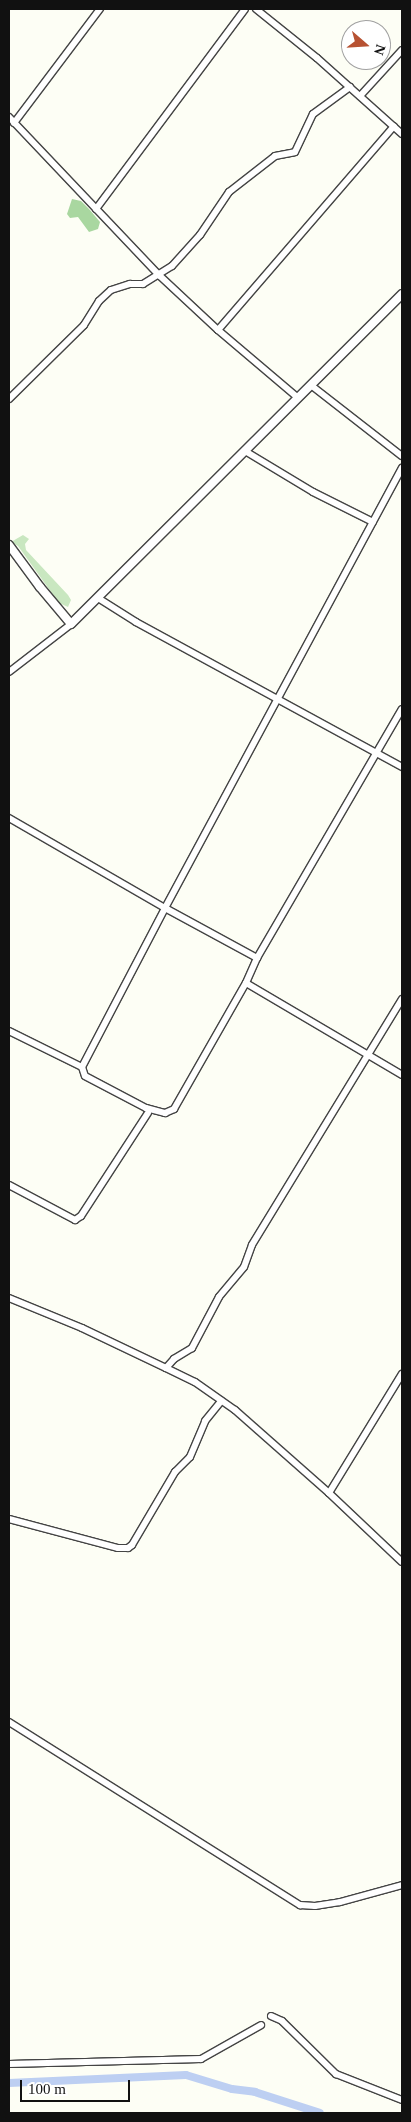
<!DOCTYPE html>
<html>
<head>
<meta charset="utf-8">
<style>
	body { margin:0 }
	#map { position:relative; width:411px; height:2122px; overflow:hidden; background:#fdfef5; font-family:"Times New Roman",serif }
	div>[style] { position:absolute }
	.green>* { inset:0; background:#c9e7c0 }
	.forest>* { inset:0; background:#a9d7a0 }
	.canal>* { height:8px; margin:-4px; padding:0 4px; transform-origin:4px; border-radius:4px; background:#bdcff2 }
	.roads { filter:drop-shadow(1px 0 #444) drop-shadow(-1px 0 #444) drop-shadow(0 1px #444) drop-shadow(0 -1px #444) }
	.minor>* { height:6px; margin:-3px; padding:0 3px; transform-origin:3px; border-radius:3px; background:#fff }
	.tertiary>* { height:8px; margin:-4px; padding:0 4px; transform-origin:4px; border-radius:4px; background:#fff }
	span { translate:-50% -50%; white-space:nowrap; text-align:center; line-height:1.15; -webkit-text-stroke:5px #fff; paint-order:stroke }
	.frame { position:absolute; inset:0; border:10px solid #111; pointer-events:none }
	.north { position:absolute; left:341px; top:20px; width:50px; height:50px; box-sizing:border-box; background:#fff; border:1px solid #a0a0a0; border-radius:50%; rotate:109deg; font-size:14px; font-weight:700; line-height:20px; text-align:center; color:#111 }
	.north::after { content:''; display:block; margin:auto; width:18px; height:22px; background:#b75232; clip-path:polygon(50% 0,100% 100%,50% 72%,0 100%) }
	.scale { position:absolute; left:20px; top:2080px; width:110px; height:22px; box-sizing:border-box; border:2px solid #111; border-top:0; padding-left:6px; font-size:15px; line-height:18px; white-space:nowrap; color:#111; -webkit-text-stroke:4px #fff; paint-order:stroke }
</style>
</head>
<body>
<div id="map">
	<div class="green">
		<div style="clip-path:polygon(23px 535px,29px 539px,25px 544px,26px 550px,68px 595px,71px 600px,68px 607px,59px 603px,18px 546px,11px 542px)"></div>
	</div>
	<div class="forest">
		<div style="clip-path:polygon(72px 199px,81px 201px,89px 209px,100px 222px,98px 229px,89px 232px,78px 217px,70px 218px,67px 214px)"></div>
	</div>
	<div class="canal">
		<div style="left:9px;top:2083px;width:177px;rotate:-2.6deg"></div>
		<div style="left:186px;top:2075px;width:48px;rotate:16.9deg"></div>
		<div style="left:232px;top:2089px;width:23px;rotate:7deg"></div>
		<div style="left:255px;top:2092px;width:68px;rotate:17.9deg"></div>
	</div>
	<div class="roads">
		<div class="minor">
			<div style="left:256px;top:9px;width:78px;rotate:38.8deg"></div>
			<div style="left:317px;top:58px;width:114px;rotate:41.8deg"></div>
			<div style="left:360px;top:96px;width:62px;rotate:-47.6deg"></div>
			<div style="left:9px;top:117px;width:219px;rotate:46.5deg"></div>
			<div style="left:160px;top:276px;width:79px;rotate:43deg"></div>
			<div style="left:218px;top:330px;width:104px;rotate:40.3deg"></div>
			<div style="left:14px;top:123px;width:143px;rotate:-53deg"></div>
			<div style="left:96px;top:209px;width:249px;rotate:-53.3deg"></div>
			<div style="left:218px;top:330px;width:269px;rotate:-49.2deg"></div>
			<div style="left:312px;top:386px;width:114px;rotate:37.9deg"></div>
			<div style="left:9px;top:399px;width:105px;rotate:-44.6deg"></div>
			<div style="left:84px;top:325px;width:28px;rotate:-58deg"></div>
			<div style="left:99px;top:301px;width:16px;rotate:-43deg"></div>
			<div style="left:111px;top:290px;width:20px;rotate:-18deg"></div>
			<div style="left:130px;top:284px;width:13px"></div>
			<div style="left:143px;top:284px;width:34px;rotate:-32deg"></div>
			<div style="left:172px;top:266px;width:42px;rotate:-47.9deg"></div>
			<div style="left:200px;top:235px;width:52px;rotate:-56deg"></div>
			<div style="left:229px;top:192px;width:58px;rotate:-38deg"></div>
			<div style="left:275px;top:156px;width:20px;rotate:-11deg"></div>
			<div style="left:295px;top:152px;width:42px;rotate:-64.7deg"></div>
			<div style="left:313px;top:114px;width:46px;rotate:-36.1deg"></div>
			<div style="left:245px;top:451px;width:79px;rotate:31.1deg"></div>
			<div style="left:313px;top:492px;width:67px;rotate:26.6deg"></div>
			<div style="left:98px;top:598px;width:45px;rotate:32.3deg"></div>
			<div style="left:136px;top:622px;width:303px;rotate:28.6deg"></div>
			<div style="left:9px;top:672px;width:78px;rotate:-37.7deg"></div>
			<div style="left:9px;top:818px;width:180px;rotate:30deg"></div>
			<div style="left:165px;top:908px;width:500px;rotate:-61.7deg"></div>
			<div style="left:257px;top:958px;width:288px;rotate:-59.8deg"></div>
			<div style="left:402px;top:999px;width:288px;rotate:121.4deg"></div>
			<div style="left:252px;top:1245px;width:23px;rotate:110deg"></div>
			<div style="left:244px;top:1267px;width:39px;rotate:130deg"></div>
			<div style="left:219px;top:1297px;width:58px;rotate:117.9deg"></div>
			<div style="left:192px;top:1348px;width:21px;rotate:149deg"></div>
			<div style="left:174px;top:1359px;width:12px;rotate:132deg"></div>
			<div style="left:166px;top:1368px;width:32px;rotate:26deg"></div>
			<div style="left:195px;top:1382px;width:49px;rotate:35deg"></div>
			<div style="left:235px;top:1410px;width:125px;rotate:41.4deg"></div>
			<div style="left:329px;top:1493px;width:100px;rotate:43.4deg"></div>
			<div style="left:9px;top:1031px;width:81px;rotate:26.3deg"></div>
			<div style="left:82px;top:1067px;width:179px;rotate:-62.4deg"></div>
			<div style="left:165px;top:908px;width:105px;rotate:28.5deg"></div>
			<div style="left:257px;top:958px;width:27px;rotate:114deg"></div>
			<div style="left:246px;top:983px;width:181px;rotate:30.5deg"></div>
			<div style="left:82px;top:1067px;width:9px;rotate:72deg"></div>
			<div style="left:85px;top:1076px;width:69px;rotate:27.7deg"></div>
			<div style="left:146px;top:1108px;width:20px;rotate:15deg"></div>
			<div style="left:165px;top:1113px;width:10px;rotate:-24deg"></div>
			<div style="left:174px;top:1109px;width:145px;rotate:-60.3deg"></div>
			<div style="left:9px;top:1185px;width:75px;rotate:27.9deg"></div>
			<div style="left:75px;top:1220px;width:7px;rotate:-34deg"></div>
			<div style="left:81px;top:1216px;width:123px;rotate:-57deg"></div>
			<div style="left:9px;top:1298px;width:79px;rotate:22.3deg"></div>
			<div style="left:82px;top:1328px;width:93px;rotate:25.5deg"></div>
			<div style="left:329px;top:1493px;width:140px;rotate:-58.5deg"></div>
			<div style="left:9px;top:1519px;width:113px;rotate:14.9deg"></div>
			<div style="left:118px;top:1548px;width:10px"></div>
			<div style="left:128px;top:1548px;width:5px;rotate:-37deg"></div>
			<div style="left:132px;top:1545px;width:85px;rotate:-59.5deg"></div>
			<div style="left:175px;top:1472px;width:21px;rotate:-45deg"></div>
			<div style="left:190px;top:1457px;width:39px;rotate:-67deg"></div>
			<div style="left:205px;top:1421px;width:26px;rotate:-51deg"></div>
			<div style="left:9px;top:1722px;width:344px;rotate:32.2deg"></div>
			<div style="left:300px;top:1905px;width:15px;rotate:4deg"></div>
			<div style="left:315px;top:1906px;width:25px;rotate:-9deg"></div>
			<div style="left:340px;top:1902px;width:64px;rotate:-15.3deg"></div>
			<div style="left:271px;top:2016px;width:12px;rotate:24deg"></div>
			<div style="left:282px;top:2021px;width:76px;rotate:44.5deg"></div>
			<div style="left:336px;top:2074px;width:71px;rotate:21.5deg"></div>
			<div style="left:9px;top:2064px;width:192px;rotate:-1.5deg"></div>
			<div style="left:201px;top:2059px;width:69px;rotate:-29.5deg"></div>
		</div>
		<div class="tertiary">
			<div style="left:9px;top:545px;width:52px;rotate:53.6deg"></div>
			<div style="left:40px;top:587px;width:48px;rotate:50deg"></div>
			<div style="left:71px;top:624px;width:467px;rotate:-44.9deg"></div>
		</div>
	</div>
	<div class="frame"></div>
	<div class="north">N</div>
	<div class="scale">100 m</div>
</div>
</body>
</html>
